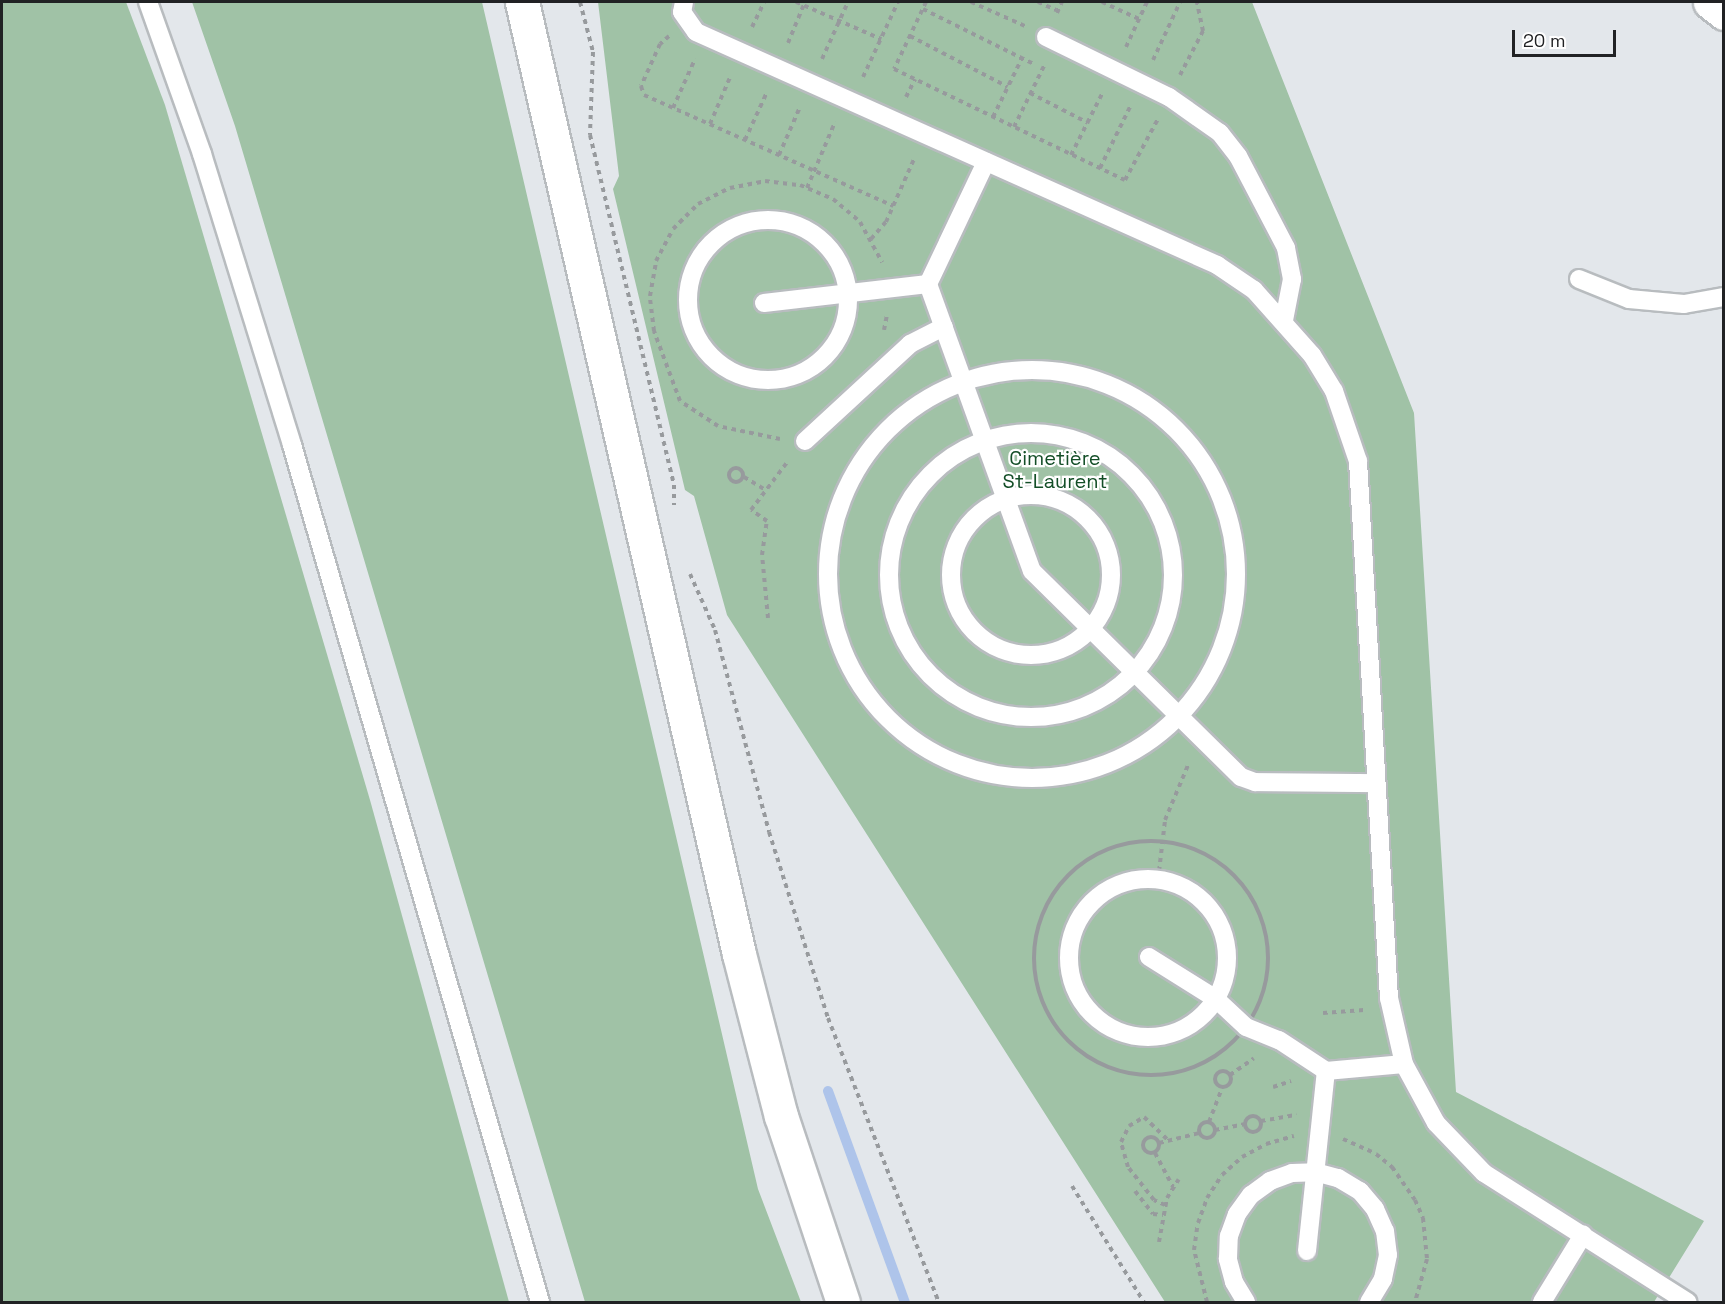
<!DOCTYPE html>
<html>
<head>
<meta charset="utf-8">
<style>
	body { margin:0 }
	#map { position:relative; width:1725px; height:1304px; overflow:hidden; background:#e3e7eb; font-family:"Space Grotesk",sans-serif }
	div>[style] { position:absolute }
	.green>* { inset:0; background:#a0c2a6 }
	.stream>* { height:10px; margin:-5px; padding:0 5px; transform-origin:5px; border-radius:5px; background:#aec4ea }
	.path>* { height:4px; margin-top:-2px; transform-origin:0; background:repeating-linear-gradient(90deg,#979a9d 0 4.5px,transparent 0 9px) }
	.path>.ring { margin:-2px; padding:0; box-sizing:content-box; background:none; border:4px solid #979a9d; border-radius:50% }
	.roads { filter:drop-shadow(2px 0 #b8bcbf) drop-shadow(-2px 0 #b8bcbf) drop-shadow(0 2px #b8bcbf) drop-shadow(0 -2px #b8bcbf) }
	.lane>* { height:18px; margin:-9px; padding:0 9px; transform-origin:9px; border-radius:9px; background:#fff }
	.lane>.ring { margin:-9px; padding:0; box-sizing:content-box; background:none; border:18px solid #fff; border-radius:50% }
	.street>* { height:33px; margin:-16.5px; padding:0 16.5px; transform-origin:16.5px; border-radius:16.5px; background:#fff }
	.secondary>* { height:33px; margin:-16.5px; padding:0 16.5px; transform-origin:16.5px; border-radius:16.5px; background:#fff }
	span { translate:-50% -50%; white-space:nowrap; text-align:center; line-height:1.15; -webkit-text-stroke:4.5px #fff; paint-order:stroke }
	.park-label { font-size:20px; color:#134e27 }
	.frame { position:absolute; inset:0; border:3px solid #212224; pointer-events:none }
	.scale { position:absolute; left:1512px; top:30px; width:104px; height:27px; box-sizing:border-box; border:3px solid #212224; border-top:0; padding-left:8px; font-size:18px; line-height:21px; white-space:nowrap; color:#212224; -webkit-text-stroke:4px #fff; paint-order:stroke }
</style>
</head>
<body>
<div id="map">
	<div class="green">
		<div style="clip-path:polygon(2px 2px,126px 2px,165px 105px,370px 800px,509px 1302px,2px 1302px)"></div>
		<div style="clip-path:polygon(192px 2px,482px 2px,758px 1189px,801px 1302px,585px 1302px,235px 126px)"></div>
		<div style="clip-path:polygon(598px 2px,1252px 2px,1414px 413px,1456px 1092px,1704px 1221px,1654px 1302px,1165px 1302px,727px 615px,694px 496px,685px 490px,613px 189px,619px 176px)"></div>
	</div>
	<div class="stream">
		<div style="left:828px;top:1091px;width:225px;rotate:70deg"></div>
	</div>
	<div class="path">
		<div style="left:580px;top:2px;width:52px;rotate:75.4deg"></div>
		<div style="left:593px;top:52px;width:83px;rotate:92.1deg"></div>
		<div style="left:590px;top:135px;width:360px;rotate:76.5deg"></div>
		<div style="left:674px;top:485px;width:20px;rotate:90deg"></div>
		<div style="left:796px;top:2px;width:93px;rotate:23.5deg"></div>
		<div style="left:926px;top:2px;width:74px;rotate:115.5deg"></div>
		<div style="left:894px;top:69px;width:256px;rotate:25.7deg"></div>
		<div style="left:1125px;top:180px;width:69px;rotate:-61.6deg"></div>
		<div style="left:971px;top:2px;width:59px;rotate:24deg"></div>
		<div style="left:1038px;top:2px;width:20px;rotate:24deg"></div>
		<div style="left:1102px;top:2px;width:41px;rotate:24.7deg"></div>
		<div style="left:923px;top:9px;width:122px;rotate:26.4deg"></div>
		<div style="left:1057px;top:13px;width:12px;rotate:-66deg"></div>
		<div style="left:752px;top:27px;width:28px;rotate:-64deg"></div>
		<div style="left:669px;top:36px;width:12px;rotate:138deg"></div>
		<div style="left:660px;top:44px;width:46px;rotate:114.3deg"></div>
		<div style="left:641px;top:86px;width:9px;rotate:72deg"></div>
		<div style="left:644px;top:95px;width:273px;rotate:24deg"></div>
		<div style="left:910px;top:36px;width:110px;rotate:27.5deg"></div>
		<div style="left:788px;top:43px;width:44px;rotate:-67.5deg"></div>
		<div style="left:1126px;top:47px;width:50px;rotate:-65deg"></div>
		<div style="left:822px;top:59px;width:63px;rotate:-65.5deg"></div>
		<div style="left:1153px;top:60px;width:64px;rotate:-65deg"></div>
		<div style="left:1180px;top:75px;width:50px;rotate:-62.4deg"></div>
		<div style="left:1203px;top:31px;width:30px;rotate:-102deg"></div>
		<div style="left:863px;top:77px;width:83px;rotate:-65deg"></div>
		<div style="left:1030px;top:93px;width:65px;rotate:27.3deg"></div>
		<div style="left:906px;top:97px;width:20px;rotate:-63deg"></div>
		<div style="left:673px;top:108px;width:54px;rotate:-65.8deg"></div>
		<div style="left:993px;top:117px;width:66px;rotate:-63.8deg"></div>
		<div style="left:710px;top:124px;width:53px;rotate:-66.8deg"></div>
		<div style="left:1014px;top:127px;width:68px;rotate:-63.8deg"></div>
		<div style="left:745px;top:140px;width:53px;rotate:-65.4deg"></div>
		<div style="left:779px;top:155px;width:52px;rotate:-66.4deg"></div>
		<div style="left:1071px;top:155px;width:68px;rotate:-63.1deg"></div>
		<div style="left:1100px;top:168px;width:68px;rotate:-63.8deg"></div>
		<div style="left:807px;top:188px;width:72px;rotate:-67deg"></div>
		<div style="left:871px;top:239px;width:23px;rotate:-49deg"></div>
		<div style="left:886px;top:222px;width:69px;rotate:-66deg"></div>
		<div style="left:884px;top:330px;width:16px;rotate:-79deg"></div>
		<div style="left:780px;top:439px;width:63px;rotate:-168.2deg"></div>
		<div style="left:718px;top:426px;width:45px;rotate:-146.7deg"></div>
		<div style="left:680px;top:401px;width:75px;rotate:-110.4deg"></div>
		<div style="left:654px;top:331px;width:35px;rotate:-97deg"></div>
		<div style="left:650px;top:296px;width:36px;rotate:-80deg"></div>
		<div style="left:656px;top:261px;width:36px;rotate:-62deg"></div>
		<div style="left:673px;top:229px;width:35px;rotate:-45deg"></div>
		<div style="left:698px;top:204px;width:36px;rotate:-27deg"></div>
		<div style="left:730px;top:188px;width:36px;rotate:-11deg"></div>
		<div style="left:765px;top:181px;width:35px;rotate:7deg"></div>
		<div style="left:800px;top:185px;width:36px;rotate:23deg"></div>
		<div style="left:833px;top:199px;width:35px;rotate:40deg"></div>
		<div style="left:860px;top:222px;width:46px;rotate:61.2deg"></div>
		<div class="ring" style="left:729px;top:468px;width:10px;height:10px"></div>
		<div style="left:744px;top:477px;width:23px;rotate:31deg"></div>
		<div style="left:690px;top:574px;width:61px;rotate:65.9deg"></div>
		<div style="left:715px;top:630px;width:209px;rotate:75deg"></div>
		<div style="left:769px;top:832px;width:195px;rotate:72.4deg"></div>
		<div style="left:828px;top:1018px;width:305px;rotate:68.7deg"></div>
		<div style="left:768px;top:618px;width:63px;rotate:-95.4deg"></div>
		<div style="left:762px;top:555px;width:34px;rotate:-82deg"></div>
		<div style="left:767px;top:521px;width:19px;rotate:-145deg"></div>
		<div style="left:751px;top:510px;width:61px;rotate:-52.9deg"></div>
		<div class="ring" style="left:1034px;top:841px;width:230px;height:230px"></div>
		<div style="left:1158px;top:880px;width:60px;rotate:-83.3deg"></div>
		<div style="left:1165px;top:820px;width:62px;rotate:-67.2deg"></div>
		<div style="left:1323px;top:1013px;width:41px;rotate:-4.2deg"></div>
		<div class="ring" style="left:1215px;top:1071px;width:12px;height:12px"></div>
		<div style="left:1230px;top:1075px;width:29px;rotate:-35deg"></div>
		<div style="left:1273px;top:1087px;width:19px;rotate:-18deg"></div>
		<div class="ring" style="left:1245px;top:1116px;width:12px;height:12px"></div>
		<div style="left:1261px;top:1121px;width:36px;rotate:-10deg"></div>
		<div class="ring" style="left:1199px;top:1122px;width:12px;height:12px"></div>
		<div style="left:1209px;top:1122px;width:36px;rotate:-69deg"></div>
		<div style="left:1215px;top:1130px;width:31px;rotate:-11deg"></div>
		<div class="ring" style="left:1143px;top:1137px;width:12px;height:12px"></div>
		<div style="left:1343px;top:1139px;width:36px;rotate:24deg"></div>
		<div style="left:1376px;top:1154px;width:21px;rotate:39deg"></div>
		<div style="left:1392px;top:1167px;width:40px;rotate:55.1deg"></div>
		<div style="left:1415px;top:1200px;width:20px;rotate:66deg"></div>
		<div style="left:1423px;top:1218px;width:41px;rotate:84.4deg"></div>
		<div style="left:1427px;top:1259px;width:45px;rotate:105.6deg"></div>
		<div style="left:1159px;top:1143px;width:41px;rotate:-14deg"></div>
		<div style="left:1155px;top:1153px;width:38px;rotate:62deg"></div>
		<div style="left:1072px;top:1186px;width:137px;rotate:58.2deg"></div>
		<div style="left:1135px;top:1191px;width:29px;rotate:52deg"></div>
		<div style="left:1153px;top:1214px;width:10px;rotate:6deg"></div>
		<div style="left:1165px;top:1205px;width:12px;rotate:-156deg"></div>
		<div style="left:1154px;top:1200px;width:42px;rotate:-128.2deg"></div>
		<div style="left:1128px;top:1167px;width:26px;rotate:-106deg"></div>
		<div style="left:1121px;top:1142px;width:18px;rotate:-63deg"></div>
		<div style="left:1129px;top:1126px;width:17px;rotate:-31deg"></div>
		<div style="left:1144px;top:1117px;width:35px;rotate:44deg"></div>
		<div style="left:1159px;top:1242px;width:45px;rotate:-79.7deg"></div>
		<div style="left:1167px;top:1198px;width:22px;rotate:-58deg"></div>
		<div style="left:1207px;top:1302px;width:54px;rotate:-104deg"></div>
		<div style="left:1194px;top:1250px;width:27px;rotate:-82deg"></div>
		<div style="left:1198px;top:1223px;width:27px;rotate:-70deg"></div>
		<div style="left:1207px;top:1198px;width:27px;rotate:-57deg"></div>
		<div style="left:1222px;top:1175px;width:27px;rotate:-42deg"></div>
		<div style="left:1242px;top:1157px;width:27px;rotate:-28deg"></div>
		<div style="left:1266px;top:1144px;width:29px;rotate:-16deg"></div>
	</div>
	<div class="roads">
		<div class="lane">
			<div style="left:148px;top:2px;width:161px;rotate:70.4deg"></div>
			<div style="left:202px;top:154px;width:305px;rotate:72.8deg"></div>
			<div style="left:292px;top:445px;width:892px;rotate:73.86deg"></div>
			<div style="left:684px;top:2px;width:10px;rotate:101deg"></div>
			<div style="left:682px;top:12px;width:24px;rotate:55deg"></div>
			<div style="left:696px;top:32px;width:571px;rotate:24.09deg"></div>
			<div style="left:1217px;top:265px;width:45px;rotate:34deg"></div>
			<div style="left:1254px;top:290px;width:87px;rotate:48.3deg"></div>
			<div style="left:1312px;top:355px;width:42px;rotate:58.6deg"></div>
			<div style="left:1334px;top:391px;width:74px;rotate:71.1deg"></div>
			<div style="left:1358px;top:461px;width:538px;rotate:86.7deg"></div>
			<div style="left:1389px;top:998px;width:68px;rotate:77.2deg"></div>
			<div style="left:1404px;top:1064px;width:67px;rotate:61.5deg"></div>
			<div style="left:1436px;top:1123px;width:69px;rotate:46.2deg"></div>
			<div style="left:1484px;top:1173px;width:241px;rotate:32.4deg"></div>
			<div style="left:1046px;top:37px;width:137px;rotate:26deg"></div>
			<div style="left:1169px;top:97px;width:62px;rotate:35.2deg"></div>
			<div style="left:1220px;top:133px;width:29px;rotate:52deg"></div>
			<div style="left:1238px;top:156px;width:104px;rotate:62.4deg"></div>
			<div style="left:1286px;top:248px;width:32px;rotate:79deg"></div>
			<div style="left:1292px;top:279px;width:42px;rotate:101deg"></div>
			<div style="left:986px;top:162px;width:135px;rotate:115.4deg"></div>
			<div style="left:928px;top:284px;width:305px;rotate:70.1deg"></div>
			<div style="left:1032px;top:571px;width:293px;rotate:44.6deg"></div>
			<div style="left:1241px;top:777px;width:15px;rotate:20deg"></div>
			<div style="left:1255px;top:782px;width:121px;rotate:0.5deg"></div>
			<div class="ring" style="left:688px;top:220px;width:142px;height:142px"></div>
			<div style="left:1579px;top:279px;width:54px;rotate:21.8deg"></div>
			<div style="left:1629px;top:299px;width:55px;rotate:5.2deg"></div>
			<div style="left:1684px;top:304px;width:41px;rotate:-9.9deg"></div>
			<div style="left:764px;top:303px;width:165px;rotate:-6.6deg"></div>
			<div class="ring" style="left:828px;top:370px;width:390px;height:390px"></div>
			<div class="ring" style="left:889px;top:433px;width:266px;height:266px"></div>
			<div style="left:805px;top:441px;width:143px;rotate:-42.7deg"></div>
			<div style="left:910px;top:344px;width:38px;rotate:-27deg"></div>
			<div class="ring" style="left:951px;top:495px;width:142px;height:142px"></div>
			<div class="ring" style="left:1069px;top:879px;width:140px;height:140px"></div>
			<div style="left:1149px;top:957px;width:79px;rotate:32.1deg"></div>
			<div style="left:1216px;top:999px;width:41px;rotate:43deg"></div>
			<div style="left:1246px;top:1027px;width:35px;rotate:22deg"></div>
			<div style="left:1279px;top:1040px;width:56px;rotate:33.4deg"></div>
			<div style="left:1326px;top:1071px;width:78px;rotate:-5.1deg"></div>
			<div style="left:1307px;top:1251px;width:181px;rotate:-84deg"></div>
			<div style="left:1246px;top:1302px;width:23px;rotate:-121deg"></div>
			<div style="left:1234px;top:1282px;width:24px;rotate:-105deg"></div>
			<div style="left:1228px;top:1259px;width:23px;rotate:-88deg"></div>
			<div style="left:1229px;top:1236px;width:23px;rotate:-70deg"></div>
			<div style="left:1237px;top:1214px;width:24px;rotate:-54deg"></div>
			<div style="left:1251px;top:1195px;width:24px;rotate:-36deg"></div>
			<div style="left:1270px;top:1181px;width:23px;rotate:-20deg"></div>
			<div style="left:1292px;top:1173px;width:23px;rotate:-2deg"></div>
			<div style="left:1315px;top:1172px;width:24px;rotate:15deg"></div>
			<div style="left:1338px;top:1178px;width:26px;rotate:31deg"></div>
			<div style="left:1360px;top:1191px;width:23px;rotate:50deg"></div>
			<div style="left:1375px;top:1209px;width:24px;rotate:66deg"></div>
			<div style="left:1385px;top:1231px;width:24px;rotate:83deg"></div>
			<div style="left:1388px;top:1255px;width:25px;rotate:102deg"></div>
			<div style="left:1383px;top:1279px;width:27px;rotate:121deg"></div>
			<div style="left:1542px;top:1302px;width:79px;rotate:-58.5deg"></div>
		</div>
		<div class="street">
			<div style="left:1710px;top:2px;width:18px;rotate:38deg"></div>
		</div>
		<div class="secondary">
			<div style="left:522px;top:2px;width:976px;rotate:77.16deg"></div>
			<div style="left:739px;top:954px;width:167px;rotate:75.5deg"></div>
			<div style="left:781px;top:1116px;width:196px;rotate:71.6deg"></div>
		</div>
	</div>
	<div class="park-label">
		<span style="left:1055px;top:470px">Cimetière<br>St-Laurent</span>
	</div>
	<div class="frame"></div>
	<div class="scale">20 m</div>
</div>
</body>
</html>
